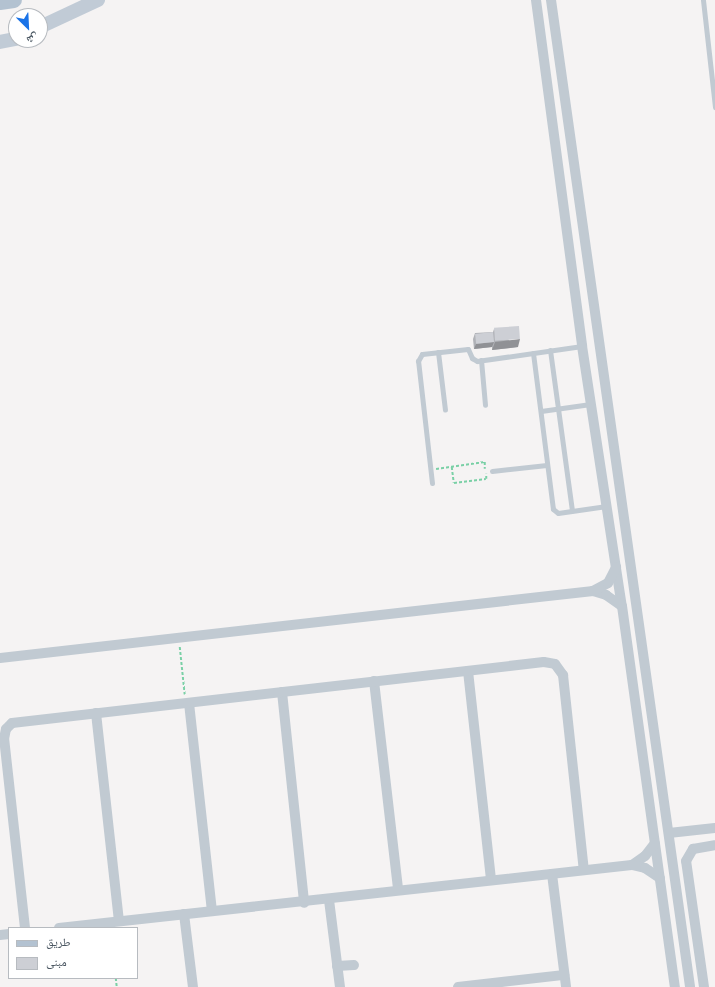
<!DOCTYPE html>
<html>
<head>
<meta charset="utf-8">
<style>
	body { margin:0 }
	#map { position:relative; width:715px; height:987px; overflow:hidden; background:#f5f3f3; font-family:"Nunito Sans","Noto Naskh Arabic",sans-serif }
	div>[style] { position:absolute }
	.path>* { height:1.5px; margin-top:-0.75px; transform-origin:0; background:repeating-linear-gradient(90deg,#7ad0a6 0 3px,transparent 0 5px) }
	.lane>* { height:5px; margin:-2.5px; padding:0 2.5px; transform-origin:2.5px; border-radius:2.5px; background:#c1cad2 }
	.street>* { height:10px; margin:-5px; padding:0 5px; transform-origin:5px; border-radius:5px; background:#c1cad2 }
	.secondary>* { height:14px; margin:-7px; padding:0 7px; transform-origin:7px; border-radius:7px; background:#c1cbd6 }
	.primary>* { height:16px; margin:-8px; padding:0 8px; transform-origin:8px; border-radius:8px; background:#b3c2d1 }
	.wall>* { inset:0; background:#b0b2b7 }
	.shaded-wall>* { inset:0; background:#909195 }
	.building>* { inset:0; background:#cdcfd5; transform-origin:0 0 }
	span { translate:-50% -50%; white-space:nowrap; text-align:center; line-height:1.15; -webkit-text-stroke:3.5px #fff; paint-order:stroke }
	.legend { position:absolute; left:8px; top:927px; width:130px; height:52px; box-sizing:border-box; background:#fff; border:1px solid #b7bbc0; margin:0; padding:5px 7px; list-style:none; font-size:12px; color:#4a5661 }
	.legend li { display:flex; align-items:center; gap:8px; height:20px }
	.legend b { width:20px; border:1px solid #b7bbc0 }
	.north { position:absolute; left:8px; top:8px; width:40px; height:40px; box-sizing:border-box; background:#fff; border:1px solid #b7bbc0; border-radius:50%; rotate:156deg; font-size:11px; font-weight:700; line-height:16px; text-align:center; color:#4a5661 }
	.north::after { content:''; display:block; margin:auto; width:14px; height:18px; background:#1a73e8; clip-path:polygon(50% 0,100% 100%,50% 72%,0 100%) }
</style>
</head>
<body>
<div id="map">
	<div class="path">
		<div style="left:452px;top:467px;width:16px;rotate:83deg"></div>
		<div style="left:454px;top:483px;width:32px;rotate:-7deg"></div>
		<div style="left:486px;top:479px;width:5px;rotate:-90deg"></div>
		<div style="left:436px;top:469px;width:49px;rotate:-8.1deg"></div>
		<div style="left:485px;top:462px;width:7px;rotate:90deg"></div>
		<div style="left:180px;top:647px;width:48px;rotate:84.1deg"></div>
		<div style="left:116px;top:978px;width:9px;rotate:84deg"></div>
	</div>
	<div class="lane">
		<div style="left:703px;top:0;width:108px;rotate:83.6deg"></div>
		<div style="left:550px;top:350px;width:162px;rotate:82.2deg"></div>
		<div style="left:438px;top:352px;width:58px;rotate:83.1deg"></div>
		<div style="left:533px;top:353px;width:157px;rotate:82.7deg"></div>
		<div style="left:553px;top:509px;width:6px;rotate:39deg"></div>
		<div style="left:558px;top:513px;width:49px;rotate:-8.3deg"></div>
		<div style="left:481px;top:360px;width:45px;rotate:84.9deg"></div>
		<div style="left:541px;top:411px;width:50px;rotate:-8deg"></div>
		<div style="left:492px;top:471px;width:55px;rotate:-6.2deg"></div>
		<div style="left:432px;top:483px;width:123px;rotate:-96.5deg"></div>
		<div style="left:418px;top:361px;width:8px;rotate:-60deg"></div>
		<div style="left:422px;top:354px;width:46px;rotate:-6.2deg"></div>
		<div style="left:468px;top:349px;width:10px;rotate:66deg"></div>
		<div style="left:472px;top:358px;width:6px;rotate:31deg"></div>
		<div style="left:477px;top:361px;width:106px;rotate:-8.1deg"></div>
	</div>
	<div class="street">
		<div style="left:536px;top:0;width:349px;rotate:82.4deg"></div>
		<div style="left:582px;top:346px;width:263px;rotate:81.3deg"></div>
		<div style="left:622px;top:606px;width:385px;rotate:82.1deg"></div>
		<div style="left:551px;top:0;width:997px;rotate:81.98deg"></div>
		<div style="left:593px;top:591px;width:14px;rotate:17deg"></div>
		<div style="left:606px;top:595px;width:19px;rotate:35deg"></div>
		<div style="left:0;top:658px;width:597px;rotate:-6.45deg"></div>
		<div style="left:593px;top:591px;width:17px;rotate:-28deg"></div>
		<div style="left:608px;top:583px;width:18px;rotate:-63deg"></div>
		<div style="left:468px;top:671px;width:210px;rotate:83.7deg"></div>
		<div style="left:374px;top:681px;width:210px;rotate:83.4deg"></div>
		<div style="left:282px;top:692px;width:212px;rotate:84deg"></div>
		<div style="left:189px;top:703px;width:209px;rotate:83.7deg"></div>
		<div style="left:96px;top:713px;width:209px;rotate:83.7deg"></div>
		<div style="left:669px;top:833px;width:46px;rotate:-6.2deg"></div>
		<div style="left:632px;top:865px;width:16px;rotate:-35deg"></div>
		<div style="left:645px;top:856px;width:16px;rotate:-52deg"></div>
		<div style="left:552px;top:874px;width:114px;rotate:82.9deg"></div>
		<div style="left:329px;top:900px;width:88px;rotate:82.8deg"></div>
		<div style="left:184px;top:914px;width:74px;rotate:83deg"></div>
		<div style="left:25px;top:928px;width:190px;rotate:-96.3deg"></div>
		<div style="left:4px;top:739px;width:10px;rotate:-79deg"></div>
		<div style="left:6px;top:729px;width:8px;rotate:-45deg"></div>
		<div style="left:12px;top:723px;width:535px;rotate:-6.54deg"></div>
		<div style="left:544px;top:662px;width:11px;rotate:10deg"></div>
		<div style="left:555px;top:664px;width:14px;rotate:54deg"></div>
		<div style="left:563px;top:675px;width:196px;rotate:83.9deg"></div>
		<div style="left:59px;top:928px;width:576px;rotate:-6.27deg"></div>
		<div style="left:632px;top:865px;width:13px;rotate:13deg"></div>
		<div style="left:645px;top:868px;width:18px;rotate:34deg"></div>
		<div style="left:0;top:935px;width:9px;rotate:-6deg"></div>
		<div style="left:337px;top:966px;width:17px;rotate:-3deg"></div>
		<div style="left:458px;top:987px;width:107px;rotate:-6.5deg"></div>
		<div style="left:704px;top:987px;width:127px;rotate:-98.1deg"></div>
		<div style="left:686px;top:861px;width:14px;rotate:-60deg"></div>
		<div style="left:693px;top:849px;width:22px;rotate:-10deg"></div>
	</div>
	<div class="secondary">
		<div style="left:40px;top:27px;width:64px;rotate:-25deg"></div>
		<div style="left:0;top:42px;width:16px;rotate:-11deg"></div>
	</div>
	<div class="primary">
		<div style="left:0;top:2px;width:14px;rotate:-8deg"></div>
	</div>
	<div class="wall">
		<div style="clip-path:polygon(494px 329px,518px 347px,492px 350px,492px 347px,474px 349px,473px 339px,475px 333px,493px 332px)"></div>
	</div>
	<div class="shaded-wall">
		<div style="clip-path:polygon(520px 339px,518px 347px,492px 350px,495px 342px)"></div>
		<div style="clip-path:polygon(494px 342px,492px 347px,474px 349px,476px 344px)"></div>
	</div>
	<div class="building">
		<div style="left:519px;top:326px;width:13px;height:25px;rotate:86deg"></div>
		<div style="left:493px;top:332px;width:10px;height:18px;rotate:84deg"></div>
	</div>
	<ul class="legend">
	<li><b style="height:5px;background:#b3c2d1"></b>طريق</li>
	<li><b style="height:11px;background:#cdcfd5"></b>مبنى</li>
	</ul>
	<div class="north">ش</div>
</div>
</body>
</html>
